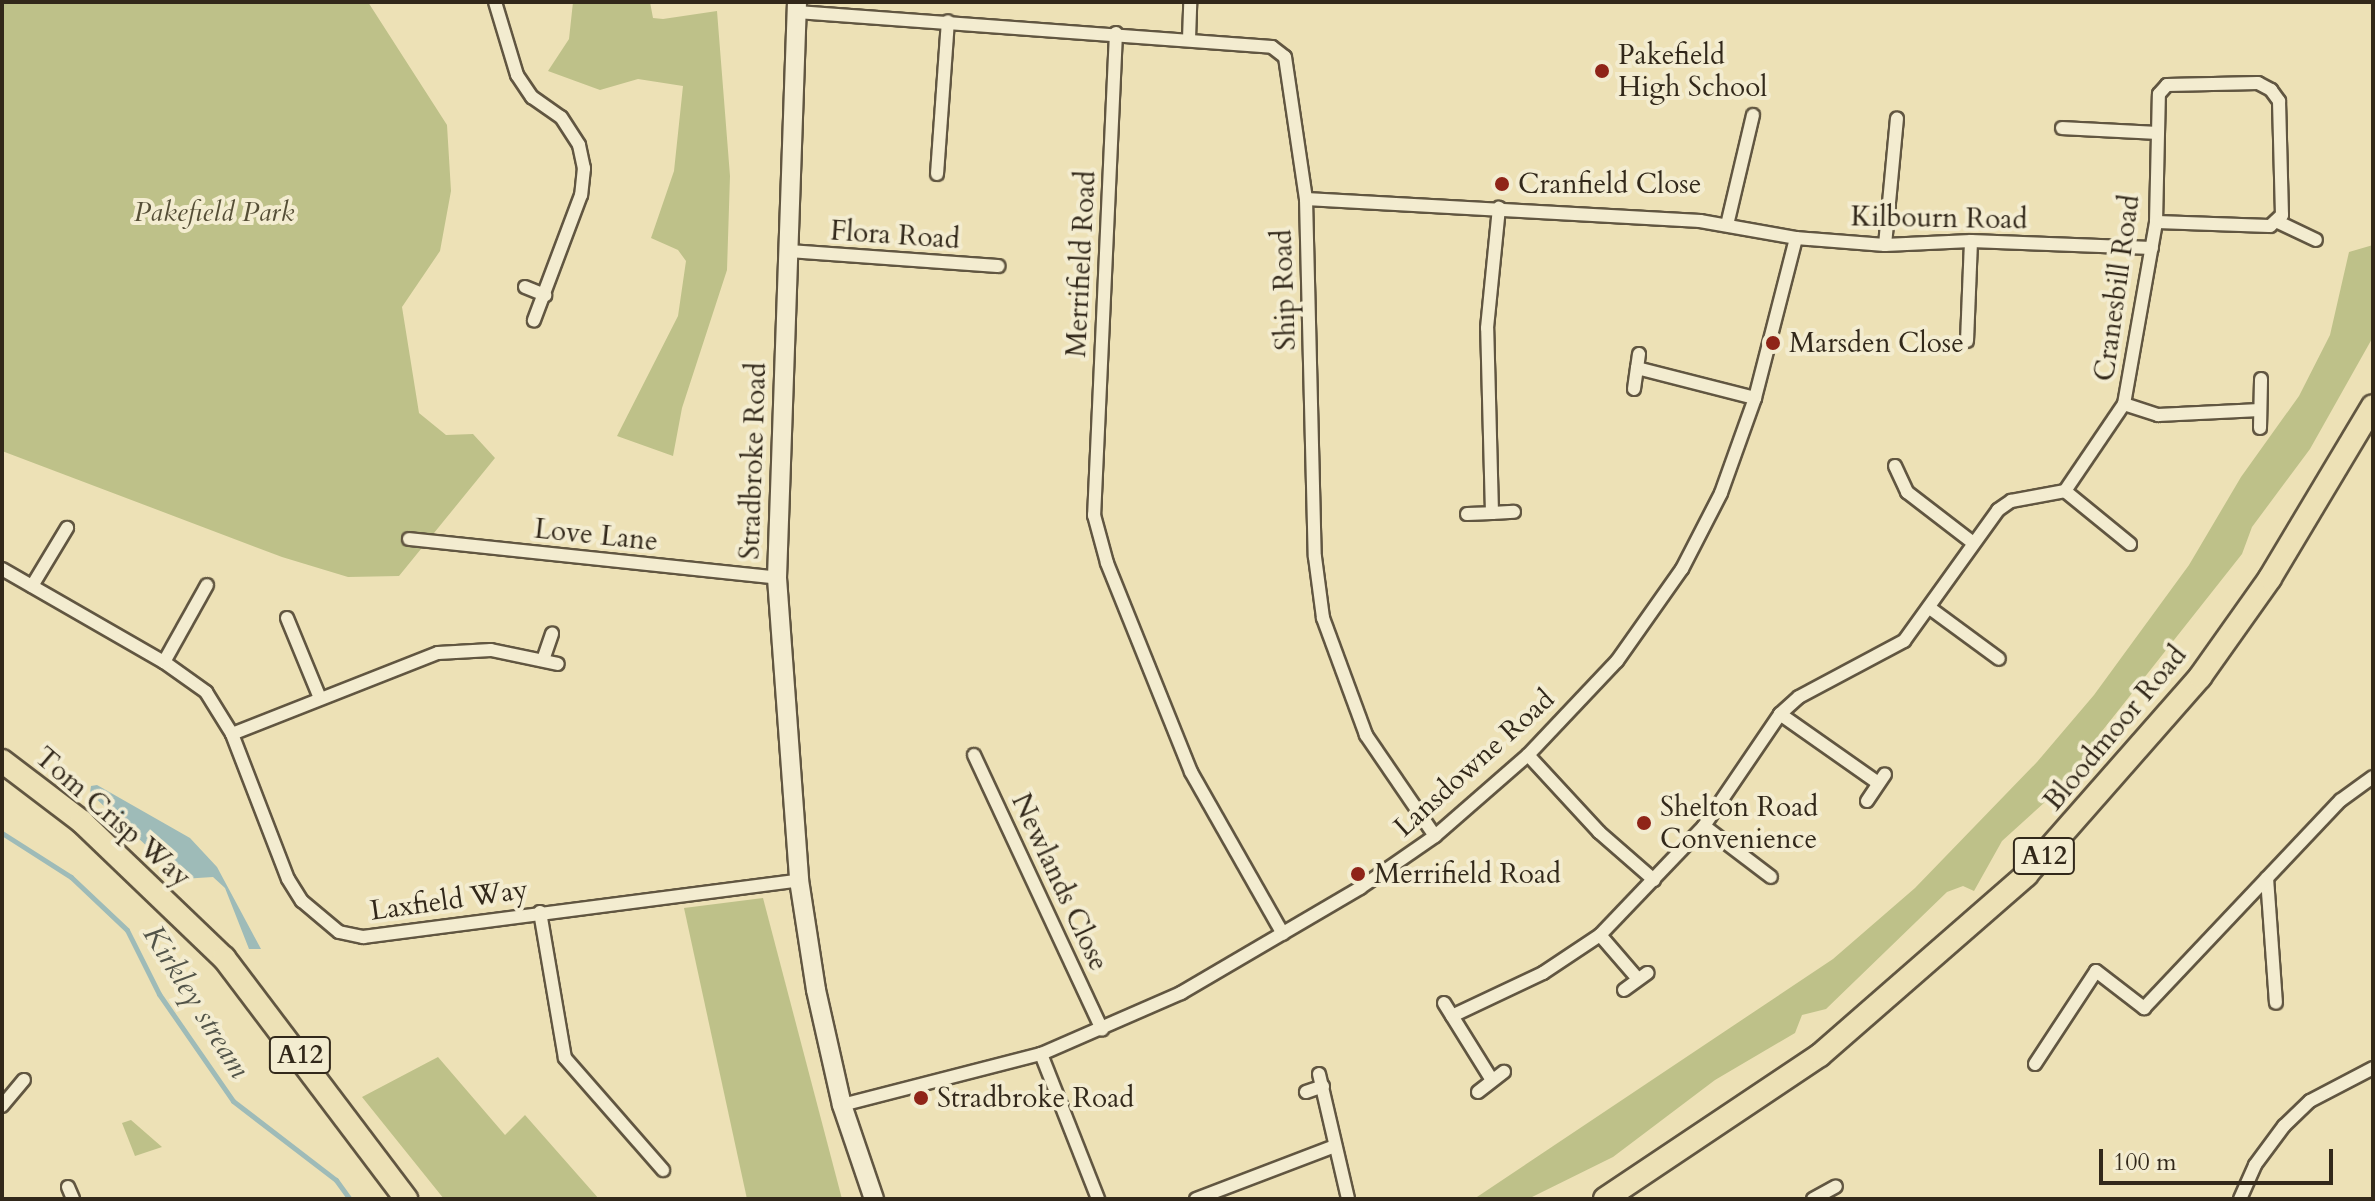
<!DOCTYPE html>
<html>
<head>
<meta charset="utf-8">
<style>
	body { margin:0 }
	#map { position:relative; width:2375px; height:1201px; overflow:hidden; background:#ede1b6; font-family:Cardo,serif }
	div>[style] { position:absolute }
	.green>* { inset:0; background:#bec189 }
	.water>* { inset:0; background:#9ebbb8 }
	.stream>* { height:5px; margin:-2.5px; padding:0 2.5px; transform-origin:2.5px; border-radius:2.5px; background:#9ebbb8 }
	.roads { filter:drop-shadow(2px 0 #615641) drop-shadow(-2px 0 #615641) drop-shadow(0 2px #615641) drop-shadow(0 -2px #615641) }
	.street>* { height:12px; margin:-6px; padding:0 6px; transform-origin:6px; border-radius:6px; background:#f3ecd0 }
	.secondary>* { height:18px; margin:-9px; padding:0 9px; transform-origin:9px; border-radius:9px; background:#f3ecd0 }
	.highway>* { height:22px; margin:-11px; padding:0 11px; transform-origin:11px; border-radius:11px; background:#ede1b6 }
	.dots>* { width:22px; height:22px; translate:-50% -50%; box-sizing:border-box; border:4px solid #f3ecd0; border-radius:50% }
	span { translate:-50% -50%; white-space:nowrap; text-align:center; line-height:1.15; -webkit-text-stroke:8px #f3ecd0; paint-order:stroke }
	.shield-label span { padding:2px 6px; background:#f3ecd0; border:2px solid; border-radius:6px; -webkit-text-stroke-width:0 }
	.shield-label { font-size:26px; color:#32281a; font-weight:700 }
	.poi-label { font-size:28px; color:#32281a }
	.left { translate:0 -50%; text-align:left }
	.park-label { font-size:28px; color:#554e36; font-style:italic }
	.street-label { font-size:28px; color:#32281a }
	.water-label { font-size:30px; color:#525449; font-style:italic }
	.frame { position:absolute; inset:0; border:4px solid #32281a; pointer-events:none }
	.scale { position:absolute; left:2099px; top:1149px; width:234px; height:36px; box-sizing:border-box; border:4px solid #32281a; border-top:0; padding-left:10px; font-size:24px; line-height:28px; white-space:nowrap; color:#32281a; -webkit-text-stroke:6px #f3ecd0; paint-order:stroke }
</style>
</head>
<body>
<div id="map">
	<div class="green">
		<div style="clip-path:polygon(2px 2px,368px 2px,447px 125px,451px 191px,440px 251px,402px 307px,419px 413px,446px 435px,473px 434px,495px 458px,399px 576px,348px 577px,282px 557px,2px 451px)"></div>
		<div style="clip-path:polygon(573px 2px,650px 2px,653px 18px,663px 19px,717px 11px,730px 176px,727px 270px,682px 408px,673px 456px,617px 436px,678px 316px,686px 261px,678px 250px,651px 238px,674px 171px,683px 86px,638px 79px,600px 90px,548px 71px,569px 39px)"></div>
		<div style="clip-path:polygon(2373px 245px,2373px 337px,2310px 449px,2252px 527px,2242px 554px,2095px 740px,2076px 774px,2002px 841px,1974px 891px,1963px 886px,1947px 892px,1826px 1009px,1802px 1015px,1795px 1033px,1715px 1080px,1613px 1157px,1528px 1199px,1474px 1199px,1833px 959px,1915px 888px,2037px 762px,2094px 695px,2189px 565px,2241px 477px,2299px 396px,2330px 335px,2349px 252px)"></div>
		<div style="clip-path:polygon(763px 898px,842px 1199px,747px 1199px,684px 908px)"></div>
		<div style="clip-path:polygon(438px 1057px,505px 1135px,525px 1115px,599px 1199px,444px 1199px,362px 1097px)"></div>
		<div style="clip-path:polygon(131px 1120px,162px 1147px,135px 1156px,122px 1123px)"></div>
	</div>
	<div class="water">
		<div style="clip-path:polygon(97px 785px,190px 838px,217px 867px,261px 949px,249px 949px,225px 888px,213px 877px,182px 879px,90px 793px,91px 786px)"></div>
	</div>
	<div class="stream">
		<div style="left:2px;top:833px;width:82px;rotate:32.5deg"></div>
		<div style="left:71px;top:877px;width:77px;rotate:43.4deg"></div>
		<div style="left:127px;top:930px;width:72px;rotate:63.4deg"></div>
		<div style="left:159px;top:994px;width:130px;rotate:55.3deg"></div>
		<div style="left:233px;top:1101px;width:130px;rotate:37.5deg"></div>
		<div style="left:336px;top:1180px;width:24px;rotate:54deg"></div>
	</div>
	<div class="roads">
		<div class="street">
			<div style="left:495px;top:2px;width:76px;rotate:73.2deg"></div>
			<div style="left:517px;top:75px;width:27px;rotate:56deg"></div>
			<div style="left:532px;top:97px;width:35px;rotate:35deg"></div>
			<div style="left:561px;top:117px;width:33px;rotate:57deg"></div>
			<div style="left:579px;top:145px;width:24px;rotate:78deg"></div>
			<div style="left:584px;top:168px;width:27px;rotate:96deg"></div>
			<div style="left:581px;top:195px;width:134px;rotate:110.6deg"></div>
			<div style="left:797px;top:12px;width:476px;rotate:4.2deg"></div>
			<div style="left:1272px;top:47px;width:16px;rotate:38deg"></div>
			<div style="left:1285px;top:57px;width:144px;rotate:81.6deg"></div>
			<div style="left:1306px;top:199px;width:358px;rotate:88.6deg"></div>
			<div style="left:1315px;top:557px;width:62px;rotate:82.5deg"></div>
			<div style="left:1323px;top:618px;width:125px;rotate:69.8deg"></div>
			<div style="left:1366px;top:735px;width:122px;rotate:55.7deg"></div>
			<div style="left:1116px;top:33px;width:483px;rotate:92.6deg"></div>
			<div style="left:1094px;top:515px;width:50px;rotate:74.8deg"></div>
			<div style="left:1107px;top:563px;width:225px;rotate:68.1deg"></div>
			<div style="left:1191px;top:772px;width:186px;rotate:60.4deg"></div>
			<div style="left:1189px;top:39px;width:37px;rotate:-88deg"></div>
			<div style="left:2062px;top:128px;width:95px;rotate:3deg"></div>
			<div style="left:937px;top:174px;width:153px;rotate:-85.9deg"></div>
			<div style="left:1306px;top:199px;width:395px;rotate:3.2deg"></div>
			<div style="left:1700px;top:221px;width:97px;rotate:10deg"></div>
			<div style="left:1796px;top:238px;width:89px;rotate:4.5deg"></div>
			<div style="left:1885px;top:245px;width:86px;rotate:-2.7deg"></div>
			<div style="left:1971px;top:241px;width:181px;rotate:2.2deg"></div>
			<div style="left:2276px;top:221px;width:44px;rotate:25.4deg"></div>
			<div style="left:1727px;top:225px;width:113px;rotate:-76.7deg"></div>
			<div style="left:1885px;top:245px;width:127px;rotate:-84.6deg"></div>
			<div style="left:788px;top:251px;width:211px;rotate:4.1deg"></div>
			<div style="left:525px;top:287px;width:22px;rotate:22deg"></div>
			<div style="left:1967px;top:341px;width:100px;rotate:-87.7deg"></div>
			<div style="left:1639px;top:354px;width:14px;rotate:98deg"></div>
			<div style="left:1637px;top:368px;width:122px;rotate:14.3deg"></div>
			<div style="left:1634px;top:389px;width:21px;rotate:-82deg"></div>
			<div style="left:2124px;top:404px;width:36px;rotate:18deg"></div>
			<div style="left:2158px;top:415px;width:102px;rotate:-2.8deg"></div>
			<div style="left:2260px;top:428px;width:49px;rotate:-88.8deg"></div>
			<div style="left:1895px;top:466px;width:29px;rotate:65deg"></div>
			<div style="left:1907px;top:492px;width:82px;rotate:37.6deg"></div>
			<div style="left:2065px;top:491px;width:84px;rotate:39.2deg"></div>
			<div style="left:1492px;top:513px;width:22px;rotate:-3deg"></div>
			<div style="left:1467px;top:514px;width:25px;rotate:-2deg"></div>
			<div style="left:1492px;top:513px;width:185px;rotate:-91.5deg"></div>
			<div style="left:1487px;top:328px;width:121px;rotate:-84.3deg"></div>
			<div style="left:409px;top:539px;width:370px;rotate:6deg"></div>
			<div style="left:2px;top:569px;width:187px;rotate:29.9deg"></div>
			<div style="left:164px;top:662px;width:52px;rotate:35.5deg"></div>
			<div style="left:206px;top:692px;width:49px;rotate:58.2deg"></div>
			<div style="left:232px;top:734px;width:155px;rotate:68.9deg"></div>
			<div style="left:288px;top:879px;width:26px;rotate:58deg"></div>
			<div style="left:302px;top:901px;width:48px;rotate:40deg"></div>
			<div style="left:339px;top:932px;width:25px;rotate:12deg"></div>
			<div style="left:363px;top:937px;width:440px;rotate:-7.4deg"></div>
			<div style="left:32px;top:586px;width:68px;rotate:-58.9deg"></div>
			<div style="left:1931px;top:609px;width:84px;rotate:36.3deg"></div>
			<div style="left:287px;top:618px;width:87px;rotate:67.6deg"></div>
			<div style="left:543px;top:660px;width:28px;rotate:-71deg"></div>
			<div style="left:164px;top:662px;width:88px;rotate:-60.8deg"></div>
			<div style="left:1780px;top:714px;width:120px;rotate:35.1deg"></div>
			<div style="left:232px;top:734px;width:221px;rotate:-21.5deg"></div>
			<div style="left:438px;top:653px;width:53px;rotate:-3.2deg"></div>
			<div style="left:491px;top:650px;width:68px;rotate:11.8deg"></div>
			<div style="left:974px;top:755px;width:303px;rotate:65deg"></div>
			<div style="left:1528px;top:755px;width:105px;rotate:47.3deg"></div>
			<div style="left:1599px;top:832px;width:73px;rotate:41.1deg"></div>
			<div style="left:1867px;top:801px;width:32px;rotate:-56deg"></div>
			<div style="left:1704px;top:826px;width:84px;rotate:37.3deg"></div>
			<div style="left:2267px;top:878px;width:125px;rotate:85.9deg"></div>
			<div style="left:540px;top:912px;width:148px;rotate:80.3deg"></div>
			<div style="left:565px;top:1058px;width:149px;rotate:48.8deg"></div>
			<div style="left:1600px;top:935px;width:58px;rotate:49.2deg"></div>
			<div style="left:1624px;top:990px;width:29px;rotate:-36deg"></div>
			<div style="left:1444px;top:1003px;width:91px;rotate:58.1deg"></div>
			<div style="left:1452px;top:1016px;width:101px;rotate:-25.3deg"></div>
			<div style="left:1543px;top:973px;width:69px;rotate:-33.7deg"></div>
			<div style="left:1600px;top:935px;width:151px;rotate:-46.3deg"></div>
			<div style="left:1704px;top:826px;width:135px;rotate:-55.8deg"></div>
			<div style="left:1780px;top:714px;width:25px;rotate:-42deg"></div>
			<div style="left:1799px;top:697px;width:119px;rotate:-28.1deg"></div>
			<div style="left:1904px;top:641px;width:161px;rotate:-54.3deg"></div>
			<div style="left:1998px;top:510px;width:16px;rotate:-35deg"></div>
			<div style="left:2011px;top:501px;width:55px;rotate:-10.5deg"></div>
			<div style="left:2065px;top:491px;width:105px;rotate:-55.9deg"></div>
			<div style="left:2124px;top:404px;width:185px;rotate:-80deg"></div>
			<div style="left:2156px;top:222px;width:128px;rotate:-88.7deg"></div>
			<div style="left:2159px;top:94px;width:12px;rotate:-48deg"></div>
			<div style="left:2167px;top:85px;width:91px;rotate:-1.3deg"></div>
			<div style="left:2258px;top:83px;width:15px;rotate:28deg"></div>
			<div style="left:2271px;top:90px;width:14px;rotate:54deg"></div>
			<div style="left:2279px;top:101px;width:114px;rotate:88.5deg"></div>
			<div style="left:2282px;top:215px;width:16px;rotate:137deg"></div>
			<div style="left:2270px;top:226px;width:114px;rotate:-178deg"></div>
			<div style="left:1041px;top:1054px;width:156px;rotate:68.5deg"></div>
			<div style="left:2035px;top:1064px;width:111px;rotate:-56.7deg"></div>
			<div style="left:2096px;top:971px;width:61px;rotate:37.6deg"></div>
			<div style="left:2144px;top:1008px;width:286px;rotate:-46.6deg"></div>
			<div style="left:2341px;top:800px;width:39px;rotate:-36deg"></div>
			<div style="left:1319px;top:1074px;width:128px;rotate:76.9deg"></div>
			<div style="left:1306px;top:1092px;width:18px;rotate:-19deg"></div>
			<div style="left:1478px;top:1092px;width:33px;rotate:-38deg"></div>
			<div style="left:842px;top:1105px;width:205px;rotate:-14.4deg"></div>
			<div style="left:1041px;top:1054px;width:153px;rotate:-23.5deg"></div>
			<div style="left:1181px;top:993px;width:208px;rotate:-30.4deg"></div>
			<div style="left:1360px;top:888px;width:91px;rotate:-34.7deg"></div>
			<div style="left:1435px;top:836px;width:123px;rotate:-41.1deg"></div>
			<div style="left:1528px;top:755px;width:129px;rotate:-46.6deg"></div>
			<div style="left:1617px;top:661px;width:113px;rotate:-54.8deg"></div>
			<div style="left:1682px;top:569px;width:85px;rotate:-62.8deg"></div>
			<div style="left:1721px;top:493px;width:101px;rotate:-70.3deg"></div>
			<div style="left:1755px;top:398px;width:165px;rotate:-75.6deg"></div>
			<div style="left:2px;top:1106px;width:34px;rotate:-50deg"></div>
			<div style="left:68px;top:1187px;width:13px;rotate:67deg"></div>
			<div style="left:1196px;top:1199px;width:149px;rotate:-20.9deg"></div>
			<div style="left:1813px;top:1199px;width:26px;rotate:-29deg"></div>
			<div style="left:2240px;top:1199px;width:37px;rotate:-66deg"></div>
			<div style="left:2255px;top:1165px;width:49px;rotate:-53.4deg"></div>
			<div style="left:2284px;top:1126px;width:36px;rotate:-44deg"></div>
			<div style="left:2310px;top:1101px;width:71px;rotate:-27.6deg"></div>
		</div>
		<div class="secondary">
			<div style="left:797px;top:2px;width:576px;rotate:91.99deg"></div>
			<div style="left:777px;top:578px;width:303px;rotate:85.8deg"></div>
			<div style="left:799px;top:880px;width:111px;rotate:81.2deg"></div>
			<div style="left:816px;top:990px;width:118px;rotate:77.3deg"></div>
			<div style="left:842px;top:1105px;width:99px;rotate:71.2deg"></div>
		</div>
		<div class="highway">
			<div style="left:2px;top:761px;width:101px;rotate:37.3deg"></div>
			<div style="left:82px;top:822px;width:197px;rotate:43.8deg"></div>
			<div style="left:224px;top:958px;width:302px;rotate:52.9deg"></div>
			<div style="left:1605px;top:1199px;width:259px;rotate:-33.8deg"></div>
			<div style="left:1820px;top:1055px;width:274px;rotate:-41.1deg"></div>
			<div style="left:2026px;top:875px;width:264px;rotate:-48.7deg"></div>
			<div style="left:2200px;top:677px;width:121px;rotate:-54.7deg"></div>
			<div style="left:2270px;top:578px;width:200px;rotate:-59.1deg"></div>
		</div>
	</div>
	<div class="dots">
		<div style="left:1602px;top:71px;background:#8f2418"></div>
		<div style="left:1502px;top:184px;background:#8f2418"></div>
		<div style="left:1773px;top:343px;background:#8f2418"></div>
		<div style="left:1644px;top:823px;background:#8f2418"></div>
		<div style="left:1358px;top:874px;background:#8f2418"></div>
		<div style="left:921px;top:1098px;background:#8f2418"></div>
	</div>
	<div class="shield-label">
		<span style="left:2044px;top:856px">A12</span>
		<span style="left:300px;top:1055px">A12</span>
	</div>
	<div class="poi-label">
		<span class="left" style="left:1618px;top:71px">Pakefield<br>High School</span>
		<span class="left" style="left:1518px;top:184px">Cranfield Close</span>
		<span class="left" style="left:1789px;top:343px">Marsden Close</span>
		<span class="left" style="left:1660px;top:823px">Shelton Road<br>Convenience</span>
		<span class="left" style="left:1374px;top:874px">Merrifield Road</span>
		<span class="left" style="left:937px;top:1098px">Stradbroke Road</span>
	</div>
	<div class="park-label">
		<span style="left:214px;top:212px">Pakefield Park</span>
	</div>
	<div class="street-label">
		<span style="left:1939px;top:218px;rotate:1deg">Kilbourn Road</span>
		<span style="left:895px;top:235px;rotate:4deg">Flora Road</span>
		<span style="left:1081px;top:264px;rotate:-87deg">Merrifield Road</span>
		<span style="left:2117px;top:288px;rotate:-82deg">Cranesbill Road</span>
		<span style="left:1284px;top:290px;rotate:-92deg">Ship Road</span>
		<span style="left:753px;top:461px;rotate:-88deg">Stradbroke Road</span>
		<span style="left:596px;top:535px;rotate:6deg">Love Lane</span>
		<span style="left:2115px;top:728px;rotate:-50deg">Bloodmoor Road</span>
		<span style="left:1474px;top:763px;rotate:-42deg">Lansdowne Road</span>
		<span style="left:113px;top:817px;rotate:41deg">Tom Crisp Way</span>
		<span style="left:1060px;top:882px;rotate:65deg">Newlands Close</span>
		<span style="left:449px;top:900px;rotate:-8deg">Laxfield Way</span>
	</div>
	<div class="water-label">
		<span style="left:196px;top:1002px;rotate:58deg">Kirkley stream</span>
	</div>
	<div class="frame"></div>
	<div class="scale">100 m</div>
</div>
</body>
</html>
